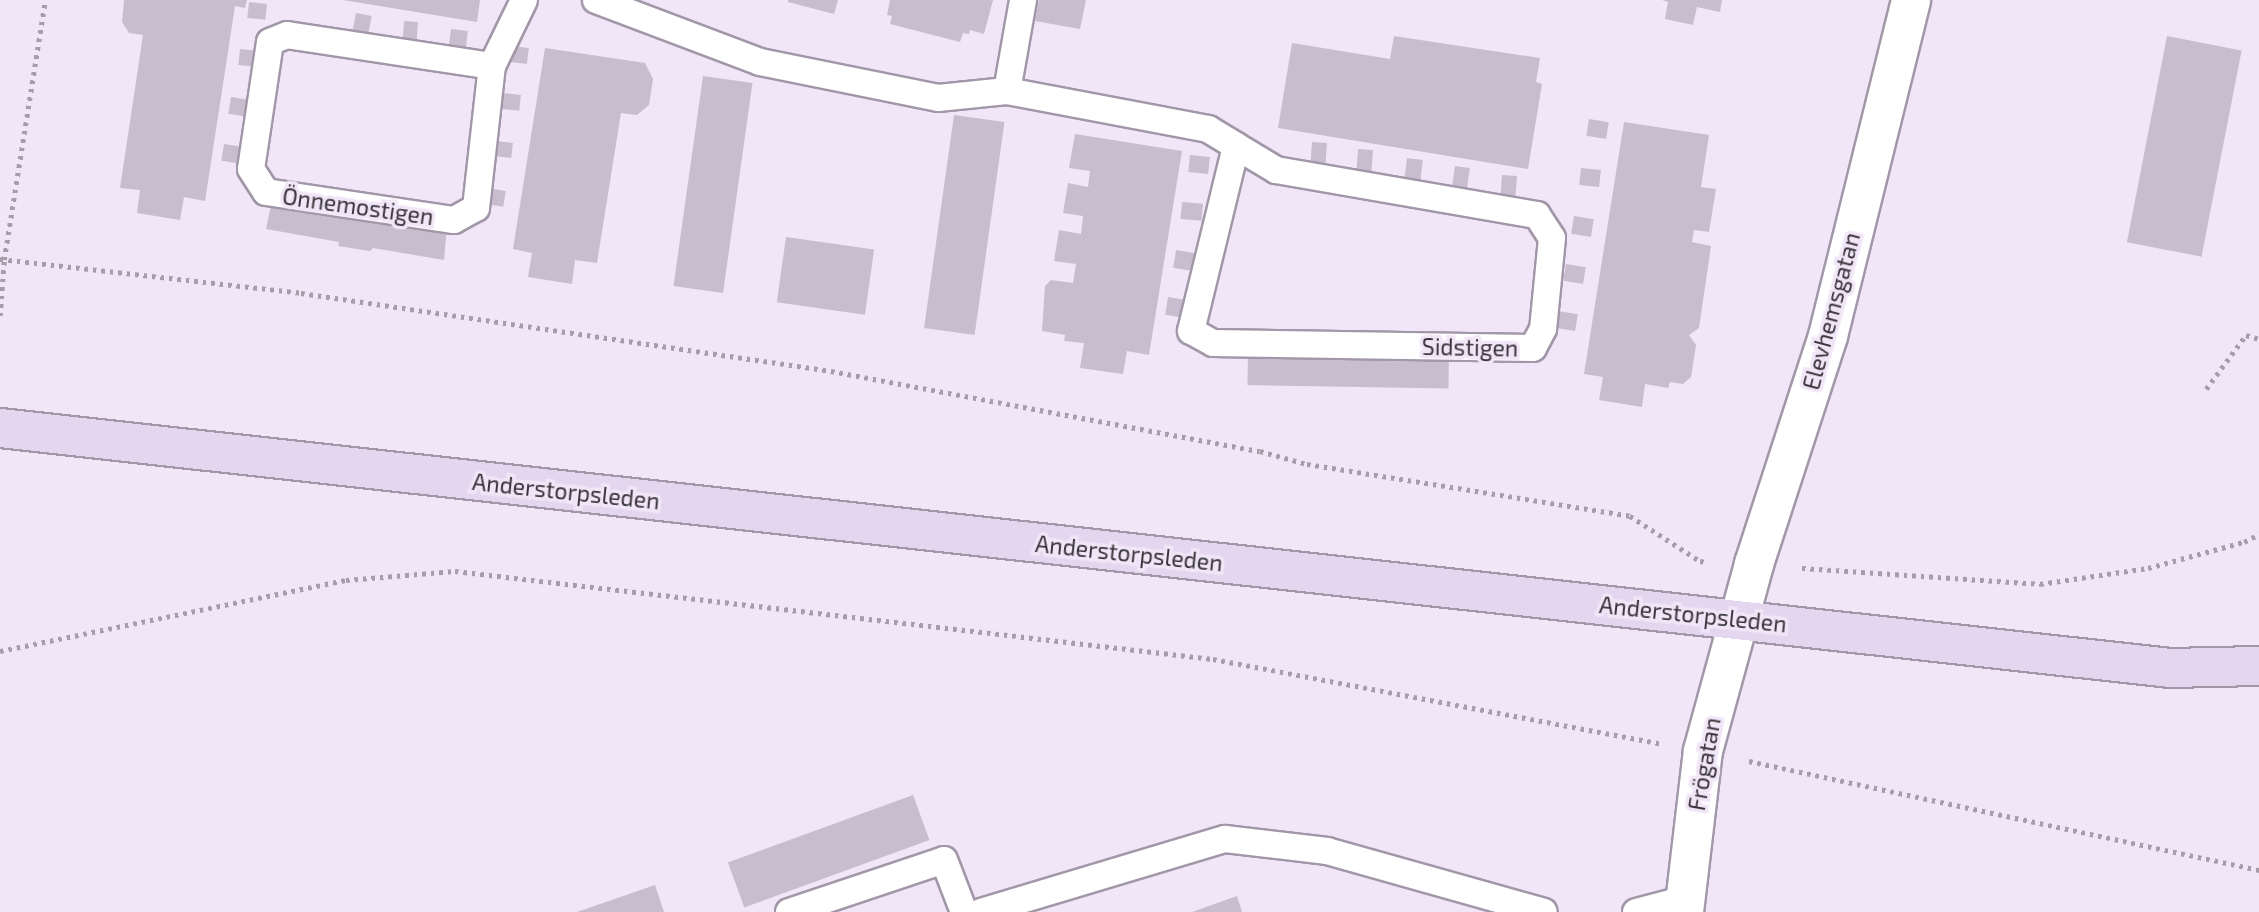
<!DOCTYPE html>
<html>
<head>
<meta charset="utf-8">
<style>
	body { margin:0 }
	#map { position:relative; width:2259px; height:912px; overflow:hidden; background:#f0e6f8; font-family:"Exo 2",sans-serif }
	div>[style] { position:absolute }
	.building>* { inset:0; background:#c7bdcf; transform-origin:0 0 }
	.path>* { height:4.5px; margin-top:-2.25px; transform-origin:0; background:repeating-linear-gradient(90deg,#a49daa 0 3.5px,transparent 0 8.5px) }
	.roads { filter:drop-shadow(2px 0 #a197a8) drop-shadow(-2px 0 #a197a8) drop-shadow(0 2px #a197a8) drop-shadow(0 -2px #a197a8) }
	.service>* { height:26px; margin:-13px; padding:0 13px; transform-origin:13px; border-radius:13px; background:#fff }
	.minor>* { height:38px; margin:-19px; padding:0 19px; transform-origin:19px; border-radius:19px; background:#fff }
	.secondary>* { height:38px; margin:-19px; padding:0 19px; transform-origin:19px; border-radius:19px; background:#e4d6ee }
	span { translate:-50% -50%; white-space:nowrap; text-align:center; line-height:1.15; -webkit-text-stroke:7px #f0e6f8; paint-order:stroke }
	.street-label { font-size:23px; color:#37333a }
</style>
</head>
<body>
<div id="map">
	<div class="building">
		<div style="clip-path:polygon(124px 0,247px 0,245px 8px,235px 6px,205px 201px,184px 197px,180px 220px,137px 213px,140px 190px,120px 188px,143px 35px,129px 33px,122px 22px)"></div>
		<div style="clip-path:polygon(343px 0,480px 0,477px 22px)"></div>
		<div style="clip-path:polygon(788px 0,838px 0,834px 14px,788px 2px)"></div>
		<div style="clip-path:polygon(890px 0,993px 0,984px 34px,970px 30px,969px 34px,963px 33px,960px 42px,890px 24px,892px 16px,887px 15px)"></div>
		<div style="clip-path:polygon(1039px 0,1086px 0,1080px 29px,1035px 21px)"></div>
		<div style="clip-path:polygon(1662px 0,1722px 0,1720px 12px,1697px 7px,1693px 25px,1665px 19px,1668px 2px)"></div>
		<div style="left:249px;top:2px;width:18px;height:16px;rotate:6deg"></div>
		<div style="left:356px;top:13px;width:16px;height:20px;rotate:11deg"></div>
		<div style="left:404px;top:21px;width:14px;height:21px;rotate:4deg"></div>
		<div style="left:451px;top:29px;width:17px;height:20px;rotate:7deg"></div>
		<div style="clip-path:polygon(1394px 36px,1540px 58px,1536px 82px,1542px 84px,1528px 169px,1278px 128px,1292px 43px,1390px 59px)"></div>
		<div style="left:2167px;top:36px;width:76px;height:210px;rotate:11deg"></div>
		<div style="left:512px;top:46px;width:17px;height:16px;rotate:7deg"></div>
		<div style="clip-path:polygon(545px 48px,645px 63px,653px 79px,649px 105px,637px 115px,621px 113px,597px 263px,575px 260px,572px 284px,528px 277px,532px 253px,513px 249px)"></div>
		<div style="left:240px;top:49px;width:18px;height:16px;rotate:6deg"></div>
		<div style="left:703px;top:76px;width:50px;height:212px;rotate:8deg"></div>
		<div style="left:503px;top:93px;width:18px;height:16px;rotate:6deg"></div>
		<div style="left:231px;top:97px;width:18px;height:17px;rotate:9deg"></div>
		<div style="left:954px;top:115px;width:51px;height:215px;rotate:8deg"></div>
		<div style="left:1589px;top:119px;width:20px;height:17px;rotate:9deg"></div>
		<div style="clip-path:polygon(1624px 122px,1709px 135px,1701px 187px,1716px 189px,1709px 232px,1694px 230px,1692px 242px,1711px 246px,1699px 328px,1689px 335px,1696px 345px,1691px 377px,1683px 384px,1670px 382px,1668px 388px,1645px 384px,1642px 407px,1599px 400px,1603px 377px,1584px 374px)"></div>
		<div style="clip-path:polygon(1075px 134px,1182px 151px,1149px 355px,1127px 351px,1123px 374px,1080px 368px,1084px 343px,1064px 341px,1065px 335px,1042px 331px,1045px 286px,1051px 280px,1073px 283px,1076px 264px,1054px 261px,1059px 230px,1081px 234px,1083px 216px,1063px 213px,1068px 183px,1088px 187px,1090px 171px,1069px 168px)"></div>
		<div style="left:495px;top:141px;width:18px;height:15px;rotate:6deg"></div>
		<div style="left:1312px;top:142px;width:15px;height:22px;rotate:4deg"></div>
		<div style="left:224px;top:144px;width:18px;height:17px;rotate:9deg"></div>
		<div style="left:1358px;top:149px;width:15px;height:22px;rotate:4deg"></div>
		<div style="left:1190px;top:155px;width:20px;height:17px;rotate:6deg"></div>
		<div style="left:1407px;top:158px;width:16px;height:23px;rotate:7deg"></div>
		<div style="left:1455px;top:166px;width:15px;height:22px;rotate:8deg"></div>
		<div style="left:1581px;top:168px;width:20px;height:17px;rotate:6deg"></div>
		<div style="left:1502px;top:175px;width:15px;height:20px;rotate:4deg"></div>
		<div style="left:487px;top:188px;width:19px;height:16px;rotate:9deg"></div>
		<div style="clip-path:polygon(272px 200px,447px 227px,444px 260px,373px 248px,370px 251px,338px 246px,339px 242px,266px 229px)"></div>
		<div style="left:1182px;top:202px;width:21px;height:17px;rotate:5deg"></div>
		<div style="left:1574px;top:216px;width:20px;height:18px;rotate:9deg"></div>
		<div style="left:786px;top:237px;width:89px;height:66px;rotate:8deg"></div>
		<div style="left:1176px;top:250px;width:20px;height:18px;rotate:9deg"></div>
		<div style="left:1566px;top:264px;width:20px;height:17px;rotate:9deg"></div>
		<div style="left:1168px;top:297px;width:20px;height:18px;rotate:9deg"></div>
		<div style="left:1558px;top:311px;width:20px;height:17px;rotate:9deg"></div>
		<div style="left:1248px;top:353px;width:201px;height:32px;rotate:1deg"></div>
		<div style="left:913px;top:795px;width:48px;height:197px;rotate:70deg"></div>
		<div style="clip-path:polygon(655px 885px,664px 912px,577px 912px)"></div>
		<div style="clip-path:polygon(1237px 896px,1242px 912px,1192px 912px)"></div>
	</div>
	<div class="path">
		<div style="left:0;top:259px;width:303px;rotate:6.4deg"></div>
		<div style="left:301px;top:293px;width:536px;rotate:8.37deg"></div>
		<div style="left:831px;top:371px;width:436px;rotate:10.6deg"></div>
		<div style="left:1260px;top:451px;width:49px;rotate:15.5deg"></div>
		<div style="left:1307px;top:464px;width:327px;rotate:9.1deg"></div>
		<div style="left:1630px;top:516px;width:83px;rotate:32.7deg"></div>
		<div style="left:1700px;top:561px;width:6px;rotate:9deg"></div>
		<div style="left:0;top:316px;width:56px;rotate:-85.9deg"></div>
		<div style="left:4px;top:260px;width:263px;rotate:-81deg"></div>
		<div style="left:2206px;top:389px;width:67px;rotate:-53.5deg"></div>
		<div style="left:2246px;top:335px;width:14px;rotate:17deg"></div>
		<div style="left:1802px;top:568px;width:239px;rotate:3.8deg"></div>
		<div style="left:2040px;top:584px;width:109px;rotate:-8.4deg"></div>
		<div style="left:2148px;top:568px;width:99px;rotate:-15.2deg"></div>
		<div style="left:2244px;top:542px;width:17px;rotate:-28deg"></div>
		<div style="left:0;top:651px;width:353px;rotate:-11.6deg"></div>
		<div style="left:346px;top:580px;width:109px;rotate:-4.7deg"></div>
		<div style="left:455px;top:571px;width:763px;rotate:6.62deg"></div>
		<div style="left:1213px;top:659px;width:454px;rotate:10.7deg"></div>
		<div style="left:1749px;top:761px;width:522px;rotate:12.06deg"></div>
	</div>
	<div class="roads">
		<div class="service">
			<div style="left:596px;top:0;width:175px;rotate:20.7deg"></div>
			<div style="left:760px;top:62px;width:182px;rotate:11.4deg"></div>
			<div style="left:938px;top:98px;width:69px;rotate:-5.8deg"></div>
			<div style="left:1007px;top:91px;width:205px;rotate:10.7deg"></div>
			<div style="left:1208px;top:129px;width:33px;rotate:31deg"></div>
			<div style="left:1236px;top:146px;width:47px;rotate:31deg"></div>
			<div style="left:1276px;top:170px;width:265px;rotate:9.8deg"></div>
			<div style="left:1537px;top:215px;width:27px;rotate:57deg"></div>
			<div style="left:1552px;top:238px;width:91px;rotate:95.6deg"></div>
			<div style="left:1543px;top:329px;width:21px;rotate:118deg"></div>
			<div style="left:1533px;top:348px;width:320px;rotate:-179.1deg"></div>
			<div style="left:1213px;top:343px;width:25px;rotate:-151deg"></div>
			<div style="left:1191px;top:331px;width:190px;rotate:-76.3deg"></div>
			<div style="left:492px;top:66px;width:207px;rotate:-171.4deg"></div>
			<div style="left:287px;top:35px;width:18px;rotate:158deg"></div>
			<div style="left:270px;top:42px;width:128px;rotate:98.5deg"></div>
			<div style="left:251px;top:169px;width:27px;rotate:57deg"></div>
			<div style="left:266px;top:192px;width:190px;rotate:8.5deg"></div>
			<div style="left:454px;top:220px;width:25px;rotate:-29deg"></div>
			<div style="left:476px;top:208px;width:143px;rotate:-83.6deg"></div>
			<div style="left:492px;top:66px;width:73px;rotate:-64.1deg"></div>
			<div style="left:1007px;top:91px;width:92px;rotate:-80deg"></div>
			<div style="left:789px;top:912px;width:163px;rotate:-18.5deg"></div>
			<div style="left:944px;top:860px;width:56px;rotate:69deg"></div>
			<div style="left:981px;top:912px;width:255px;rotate:-16.7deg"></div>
			<div style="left:1225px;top:839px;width:103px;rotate:6.7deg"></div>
			<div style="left:1327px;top:851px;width:225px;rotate:15.7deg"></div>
			<div style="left:1636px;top:912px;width:52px;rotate:-14.6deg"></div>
		</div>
		<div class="minor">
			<div style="left:1684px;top:912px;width:162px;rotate:-83.3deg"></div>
			<div style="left:1703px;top:751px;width:194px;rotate:-74.7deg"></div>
			<div style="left:1754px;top:564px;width:240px;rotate:-72deg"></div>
			<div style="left:1828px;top:336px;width:346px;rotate:-76.1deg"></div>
		</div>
		<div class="secondary">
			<div style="left:0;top:428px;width:2183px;rotate:6.31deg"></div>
			<div style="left:2170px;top:668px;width:89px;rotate:-1.3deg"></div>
		</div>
	</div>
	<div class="street-label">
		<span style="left:358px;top:206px;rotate:8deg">Önnemostigen</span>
		<span style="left:1831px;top:311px;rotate:-75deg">Elevhemsgatan</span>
		<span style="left:1470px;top:347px;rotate:1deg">Sidstigen</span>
		<span style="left:566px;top:491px;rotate:6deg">Anderstorpsleden</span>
		<span style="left:1129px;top:553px;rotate:6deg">Anderstorpsleden</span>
		<span style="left:1693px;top:614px;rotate:6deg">Anderstorpsleden</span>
		<span style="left:1704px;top:764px;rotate:-80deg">Frögatan</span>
	</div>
</div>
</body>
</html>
